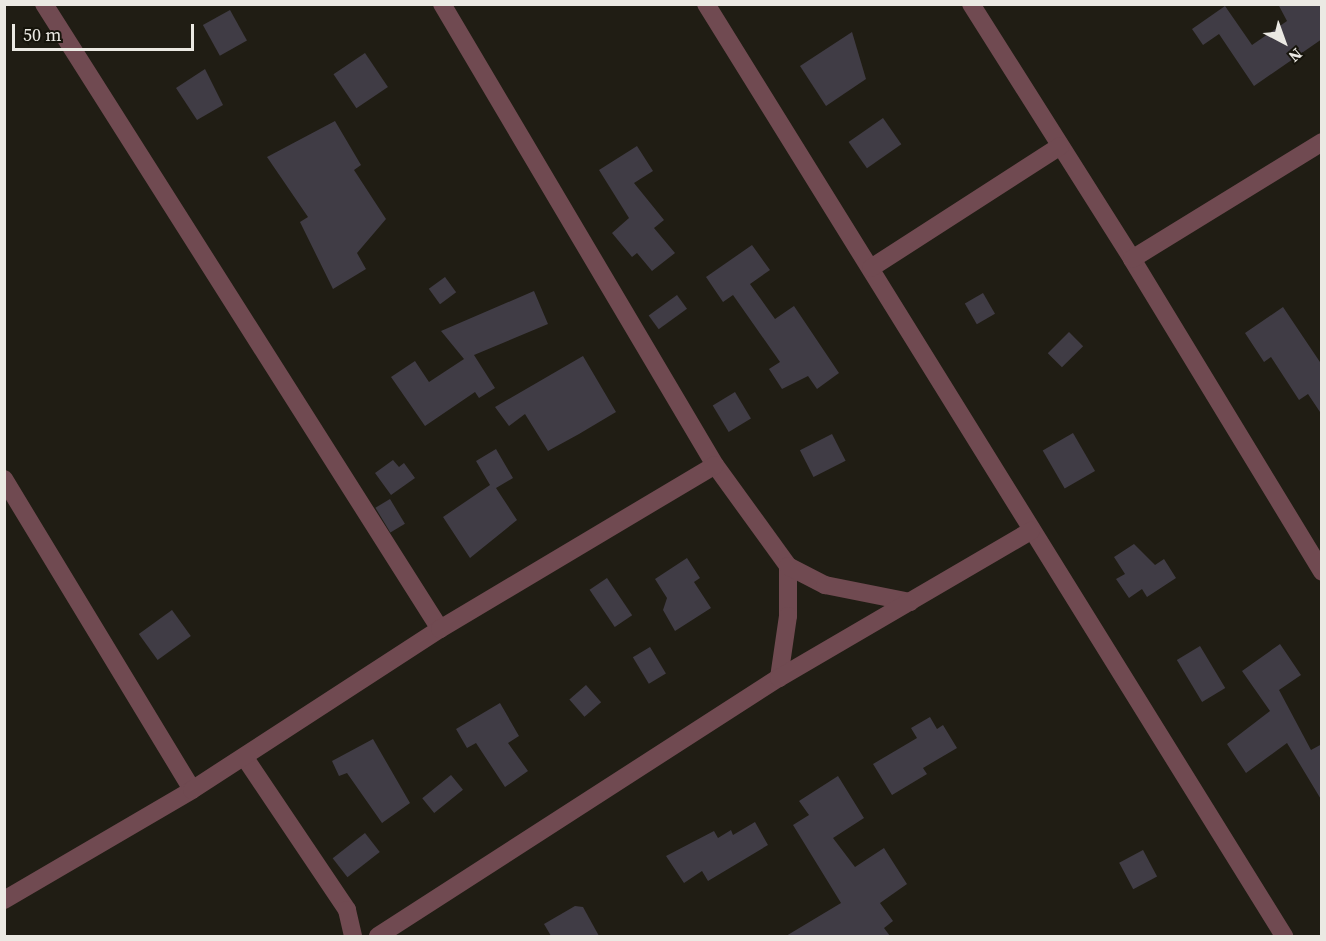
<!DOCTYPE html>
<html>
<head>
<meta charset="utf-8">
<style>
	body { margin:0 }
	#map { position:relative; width:1326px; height:941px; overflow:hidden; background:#201d14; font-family:"Source Serif 4",serif }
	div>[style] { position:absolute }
	.building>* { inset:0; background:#403c45; transform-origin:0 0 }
	.minor>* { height:18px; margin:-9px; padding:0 9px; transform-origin:9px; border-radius:9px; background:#704a51 }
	span { translate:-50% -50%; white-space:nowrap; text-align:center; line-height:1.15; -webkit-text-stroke:4.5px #16140b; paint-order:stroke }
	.frame { position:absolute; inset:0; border:6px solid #ebe9e3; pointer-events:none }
	.north { position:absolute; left:1254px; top:12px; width:60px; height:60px; -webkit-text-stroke:4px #16140b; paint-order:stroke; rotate:139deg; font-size:16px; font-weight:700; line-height:24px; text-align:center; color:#ebe9e3 }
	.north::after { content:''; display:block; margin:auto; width:21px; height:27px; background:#ebe9e3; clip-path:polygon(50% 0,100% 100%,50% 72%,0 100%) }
	.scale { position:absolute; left:12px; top:24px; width:182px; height:27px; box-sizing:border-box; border:3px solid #ebe9e3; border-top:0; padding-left:8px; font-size:18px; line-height:21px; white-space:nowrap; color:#ebe9e3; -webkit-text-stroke:4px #16140b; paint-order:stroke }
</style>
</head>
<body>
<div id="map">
	<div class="building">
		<div style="clip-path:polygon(1278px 4px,1322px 4px,1322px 39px,1254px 86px,1219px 34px,1203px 45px,1192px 29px,1225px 6px,1252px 45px,1287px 21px)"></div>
		<div style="left:230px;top:10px;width:35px;height:31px;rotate:61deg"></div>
		<div style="clip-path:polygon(852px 32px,866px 79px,826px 106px,800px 66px)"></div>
		<div style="left:365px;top:53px;width:41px;height:38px;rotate:56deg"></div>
		<div style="clip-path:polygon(205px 69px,223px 105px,197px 120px,176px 88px)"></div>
		<div style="left:883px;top:118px;width:32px;height:42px;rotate:55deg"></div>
		<div style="clip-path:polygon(335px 121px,361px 165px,354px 170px,386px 219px,357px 253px,366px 269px,333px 289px,300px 222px,308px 217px,267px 157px)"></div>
		<div style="clip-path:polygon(637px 146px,653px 171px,634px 183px,664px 220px,654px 228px,675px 253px,652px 271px,637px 253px,632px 257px,612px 233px,629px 218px,599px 170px)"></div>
		<div style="clip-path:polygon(752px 245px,770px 270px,750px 284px,775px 319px,794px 306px,839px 373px,817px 389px,808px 376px,782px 389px,769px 369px,780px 362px,733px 295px,723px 302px,706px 277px)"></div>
		<div style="left:445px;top:277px;width:19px;height:20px;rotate:54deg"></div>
		<div style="clip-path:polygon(534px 291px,548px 324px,474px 355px,495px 388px,479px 398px,475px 392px,425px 426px,391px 377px,415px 361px,429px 382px,464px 359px,441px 331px)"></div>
		<div style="left:983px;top:293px;width:24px;height:21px;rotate:60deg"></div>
		<div style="left:677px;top:295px;width:17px;height:35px;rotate:54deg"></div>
		<div style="clip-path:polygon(1283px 307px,1322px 365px,1322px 415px,1308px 394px,1299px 400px,1271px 357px,1264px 362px,1245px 333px)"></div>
		<div style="left:1069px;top:332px;width:20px;height:30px;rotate:45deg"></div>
		<div style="clip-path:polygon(583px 356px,616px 412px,579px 434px,548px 451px,525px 414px,509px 426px,495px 407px)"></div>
		<div style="left:735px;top:392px;width:31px;height:26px;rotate:59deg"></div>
		<div style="left:1073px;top:433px;width:44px;height:35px;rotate:60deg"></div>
		<div style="left:832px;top:434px;width:30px;height:36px;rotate:63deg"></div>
		<div style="clip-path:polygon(496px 449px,513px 478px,496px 488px,517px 520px,470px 558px,443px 517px,490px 485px,476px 461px)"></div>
		<div style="clip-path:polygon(393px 460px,399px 467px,404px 463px,415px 478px,391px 495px,375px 473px)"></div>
		<div style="left:390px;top:499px;width:29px;height:17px;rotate:59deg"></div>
		<div style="clip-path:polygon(1134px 544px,1155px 565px,1164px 559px,1176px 578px,1147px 597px,1142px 589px,1129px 598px,1116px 579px,1125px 574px,1114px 557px)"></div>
		<div style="clip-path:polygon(687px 558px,700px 578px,694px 582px,711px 608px,675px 631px,663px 610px,667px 598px,655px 579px)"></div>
		<div style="left:607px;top:578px;width:45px;height:21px;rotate:56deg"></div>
		<div style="left:172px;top:610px;width:32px;height:41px;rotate:54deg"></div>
		<div style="clip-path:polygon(1280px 644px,1301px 675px,1279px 690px,1311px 750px,1322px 744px,1322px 801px,1287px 743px,1246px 773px,1227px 744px,1270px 711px,1242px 671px)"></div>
		<div style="left:1200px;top:646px;width:49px;height:27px;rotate:59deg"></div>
		<div style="left:650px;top:647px;width:31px;height:20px;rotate:59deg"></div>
		<div style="left:586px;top:685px;width:23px;height:22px;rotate:49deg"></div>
		<div style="clip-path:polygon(500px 703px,519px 736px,508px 743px,528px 771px,505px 787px,476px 743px,467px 748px,456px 729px)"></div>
		<div style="clip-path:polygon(930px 717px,937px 729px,943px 725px,957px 748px,923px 768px,927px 774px,892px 795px,873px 764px,917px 738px,911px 728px)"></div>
		<div style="clip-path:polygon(373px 739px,410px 803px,382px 823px,347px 773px,339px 776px,332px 761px)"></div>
		<div style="left:451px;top:775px;width:19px;height:37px;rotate:51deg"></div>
		<div style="clip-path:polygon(838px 776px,864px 818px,833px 838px,855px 867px,884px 848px,907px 884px,880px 903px,893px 921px,884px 928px,890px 936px,786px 936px,841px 903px,793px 825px,809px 815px,799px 801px)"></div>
		<div style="clip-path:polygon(755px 822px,768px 845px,708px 881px,702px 871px,684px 883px,666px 856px,714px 831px,718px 838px,731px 830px,733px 835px)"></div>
		<div style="left:365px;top:833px;width:24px;height:41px;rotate:52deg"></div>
		<div style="left:1143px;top:850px;width:30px;height:27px;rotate:62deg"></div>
		<div style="clip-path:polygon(575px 906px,583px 907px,599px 936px,551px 936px,544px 924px)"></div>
	</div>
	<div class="minor">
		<div style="left:44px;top:4px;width:740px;rotate:57.64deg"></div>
		<div style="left:442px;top:4px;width:536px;rotate:59.37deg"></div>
		<div style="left:715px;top:465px;width:125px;rotate:54.1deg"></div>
		<div style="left:788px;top:566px;width:50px;rotate:90deg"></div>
		<div style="left:788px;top:616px;width:63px;rotate:98.3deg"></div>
		<div style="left:706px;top:4px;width:1097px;rotate:58.19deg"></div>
		<div style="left:971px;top:4px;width:302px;rotate:57.7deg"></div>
		<div style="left:1132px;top:259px;width:366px;rotate:58.7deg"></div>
		<div style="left:1132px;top:259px;width:223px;rotate:-31.6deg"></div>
		<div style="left:871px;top:268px;width:225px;rotate:-32.8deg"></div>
		<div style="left:4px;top:479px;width:363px;rotate:58.8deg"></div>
		<div style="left:788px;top:566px;width:42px;rotate:27.2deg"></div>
		<div style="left:825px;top:585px;width:87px;rotate:11.3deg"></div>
		<div style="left:245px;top:758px;width:183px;rotate:56.1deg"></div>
		<div style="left:347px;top:910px;width:27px;rotate:77deg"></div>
		<div style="left:4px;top:900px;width:218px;rotate:-30.3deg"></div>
		<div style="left:192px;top:790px;width:296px;rotate:-33deg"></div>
		<div style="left:440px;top:629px;width:320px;rotate:-30.8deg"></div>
		<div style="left:378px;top:936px;width:477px;rotate:-32.8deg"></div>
		<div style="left:779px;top:678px;width:292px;rotate:-30.3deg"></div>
	</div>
	<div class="frame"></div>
	<div class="north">N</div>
	<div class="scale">50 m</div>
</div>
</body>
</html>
